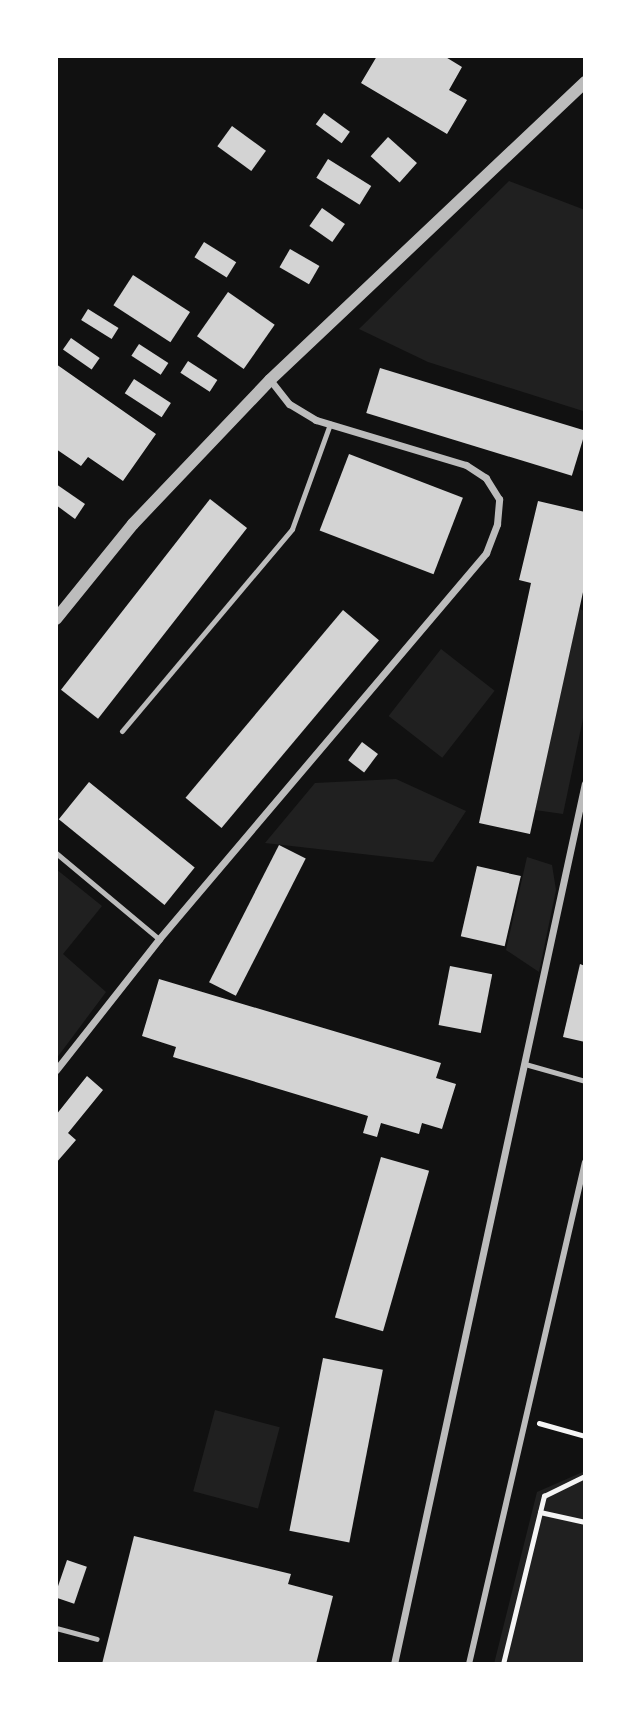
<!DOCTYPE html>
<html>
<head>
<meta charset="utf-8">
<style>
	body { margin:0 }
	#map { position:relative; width:641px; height:1720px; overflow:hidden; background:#111; font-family:"IBM Plex Sans",sans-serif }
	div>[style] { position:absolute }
	.green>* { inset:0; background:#202020; transform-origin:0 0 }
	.building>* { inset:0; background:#d3d3d3; transform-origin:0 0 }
	.path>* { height:4.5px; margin:-2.25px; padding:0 2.25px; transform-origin:2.25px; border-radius:2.25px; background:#f5f5f5 }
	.service>* { height:5px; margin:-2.5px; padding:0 2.5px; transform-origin:2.5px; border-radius:2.5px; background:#bcbcbc }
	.pedestrian>* { height:6px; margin:-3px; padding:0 3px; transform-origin:3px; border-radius:3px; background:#bcbcbc }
	.minor>* { height:7px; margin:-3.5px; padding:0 3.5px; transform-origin:3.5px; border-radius:3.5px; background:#bcbcbc }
	.tertiary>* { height:12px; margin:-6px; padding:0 6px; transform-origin:6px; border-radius:6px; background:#bcbcbc }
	span { translate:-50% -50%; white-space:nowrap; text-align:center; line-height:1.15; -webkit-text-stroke:5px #fff; paint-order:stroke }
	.frame { position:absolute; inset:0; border:58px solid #fff; pointer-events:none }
</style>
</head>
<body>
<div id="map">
	<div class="green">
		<div style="clip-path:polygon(509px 181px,585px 210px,583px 411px,428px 362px,359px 329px)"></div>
		<div style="clip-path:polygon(579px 609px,585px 611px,585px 709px,563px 814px,535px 810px)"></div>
		<div style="left:441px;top:649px;width:68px;height:85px;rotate:38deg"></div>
		<div style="clip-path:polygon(396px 779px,466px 811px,433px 862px,265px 843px,315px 783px)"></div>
		<div style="clip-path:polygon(527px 857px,552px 865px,556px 890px,539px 972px,506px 950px)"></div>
		<div style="clip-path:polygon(56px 869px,102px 906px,63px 954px,106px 992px,56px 1059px)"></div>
		<div style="left:215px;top:1410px;width:67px;height:84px;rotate:15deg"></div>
		<div style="clip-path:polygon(585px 1471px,585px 1664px,494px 1664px,537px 1492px)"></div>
	</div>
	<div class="building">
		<div style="clip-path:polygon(377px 56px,444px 56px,462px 67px,449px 90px,467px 100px,447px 134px,361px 83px)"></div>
		<div style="left:324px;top:113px;width:32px;height:14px;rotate:36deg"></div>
		<div style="left:232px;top:126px;width:42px;height:25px;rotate:36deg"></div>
		<div style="left:388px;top:137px;width:39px;height:26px;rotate:42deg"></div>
		<div style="left:328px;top:159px;width:51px;height:22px;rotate:32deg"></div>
		<div style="left:322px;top:208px;width:28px;height:22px;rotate:35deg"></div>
		<div style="left:204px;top:242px;width:38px;height:18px;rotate:32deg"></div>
		<div style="left:290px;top:249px;width:34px;height:21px;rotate:30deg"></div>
		<div style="left:133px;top:275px;width:68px;height:36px;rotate:33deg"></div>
		<div style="left:228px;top:292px;width:57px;height:54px;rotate:35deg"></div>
		<div style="left:88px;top:309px;width:36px;height:13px;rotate:32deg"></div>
		<div style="left:71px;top:338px;width:35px;height:14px;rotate:35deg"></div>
		<div style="left:139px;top:344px;width:35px;height:14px;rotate:33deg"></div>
		<div style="left:188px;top:361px;width:35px;height:14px;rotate:33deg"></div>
		<div style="clip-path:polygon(56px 364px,156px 434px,123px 481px,88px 457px,81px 466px,56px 449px)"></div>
		<div style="left:380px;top:368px;width:215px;height:47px;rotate:17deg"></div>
		<div style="left:134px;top:379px;width:44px;height:17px;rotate:33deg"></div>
		<div style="left:349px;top:454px;width:122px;height:82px;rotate:21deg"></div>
		<div style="clip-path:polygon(56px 484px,85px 504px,75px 519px,56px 505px)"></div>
		<div style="left:210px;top:499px;width:47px;height:242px;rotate:38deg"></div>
		<div style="clip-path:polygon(538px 501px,585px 512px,585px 583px,530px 834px,479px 823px,531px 583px,519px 580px)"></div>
		<div style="left:343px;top:610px;width:47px;height:245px;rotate:40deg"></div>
		<div style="left:362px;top:742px;width:20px;height:23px;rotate:37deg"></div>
		<div style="left:89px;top:782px;width:136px;height:48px;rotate:39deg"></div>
		<div style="left:279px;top:845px;width:30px;height:154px;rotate:27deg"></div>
		<div style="left:477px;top:866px;width:45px;height:72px;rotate:13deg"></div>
		<div style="clip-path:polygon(580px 964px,585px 966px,585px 1042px,563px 1037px)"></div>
		<div style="left:450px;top:966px;width:43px;height:60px;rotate:11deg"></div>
		<div style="clip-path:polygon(159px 979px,441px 1063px,436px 1078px,456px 1084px,442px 1129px,422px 1123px,419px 1134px,381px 1123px,377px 1137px,363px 1133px,368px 1116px,173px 1057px,176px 1047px,142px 1036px)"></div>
		<div style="clip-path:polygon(87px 1076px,103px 1090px,68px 1133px,76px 1140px,56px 1163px,56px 1115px)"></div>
		<div style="left:381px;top:1157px;width:50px;height:167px;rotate:16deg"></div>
		<div style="left:323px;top:1358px;width:61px;height:176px;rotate:11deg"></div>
		<div style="clip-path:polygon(134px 1536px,291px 1574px,288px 1584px,333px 1596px,316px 1664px,102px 1664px)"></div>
		<div style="left:67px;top:1560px;width:21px;height:39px;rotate:19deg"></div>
	</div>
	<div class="path">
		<div style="left:539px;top:1423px;width:48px;rotate:15.8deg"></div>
		<div style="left:540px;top:1512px;width:46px;rotate:12.5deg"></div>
		<div style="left:503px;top:1664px;width:173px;rotate:-76.3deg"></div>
		<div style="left:544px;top:1496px;width:46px;rotate:-26deg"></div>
	</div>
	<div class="service">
		<div style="left:122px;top:731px;width:264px;rotate:-49.9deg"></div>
		<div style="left:292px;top:529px;width:112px;rotate:-70.1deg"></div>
		<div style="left:56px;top:853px;width:134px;rotate:39.9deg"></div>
		<div style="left:525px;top:1064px;width:62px;rotate:15.8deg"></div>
		<div style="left:56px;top:1628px;width:42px;rotate:15deg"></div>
	</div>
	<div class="pedestrian">
		<div style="left:469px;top:1664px;width:515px;rotate:-76.99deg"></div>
	</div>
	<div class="minor">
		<div style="left:56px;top:1070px;width:167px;rotate:-51.8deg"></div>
		<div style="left:159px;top:939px;width:506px;rotate:-49.73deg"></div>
		<div style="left:486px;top:553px;width:31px;rotate:-69deg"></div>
		<div style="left:497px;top:524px;width:25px;rotate:-85deg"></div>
		<div style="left:499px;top:499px;width:25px;rotate:-122deg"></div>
		<div style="left:486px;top:478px;width:24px;rotate:-147deg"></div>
		<div style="left:466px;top:465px;width:157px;rotate:-163.3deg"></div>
		<div style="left:316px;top:420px;width:31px;rotate:-149deg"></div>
		<div style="left:289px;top:404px;width:31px;rotate:-128deg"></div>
		<div style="left:394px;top:1664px;width:901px;rotate:-77.77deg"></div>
	</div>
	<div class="tertiary">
		<div style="left:56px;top:619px;width:122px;rotate:-51deg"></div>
		<div style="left:133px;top:524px;width:199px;rotate:-46.4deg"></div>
		<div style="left:270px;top:380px;width:434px;rotate:-43.4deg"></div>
	</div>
	<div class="frame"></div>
</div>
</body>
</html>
